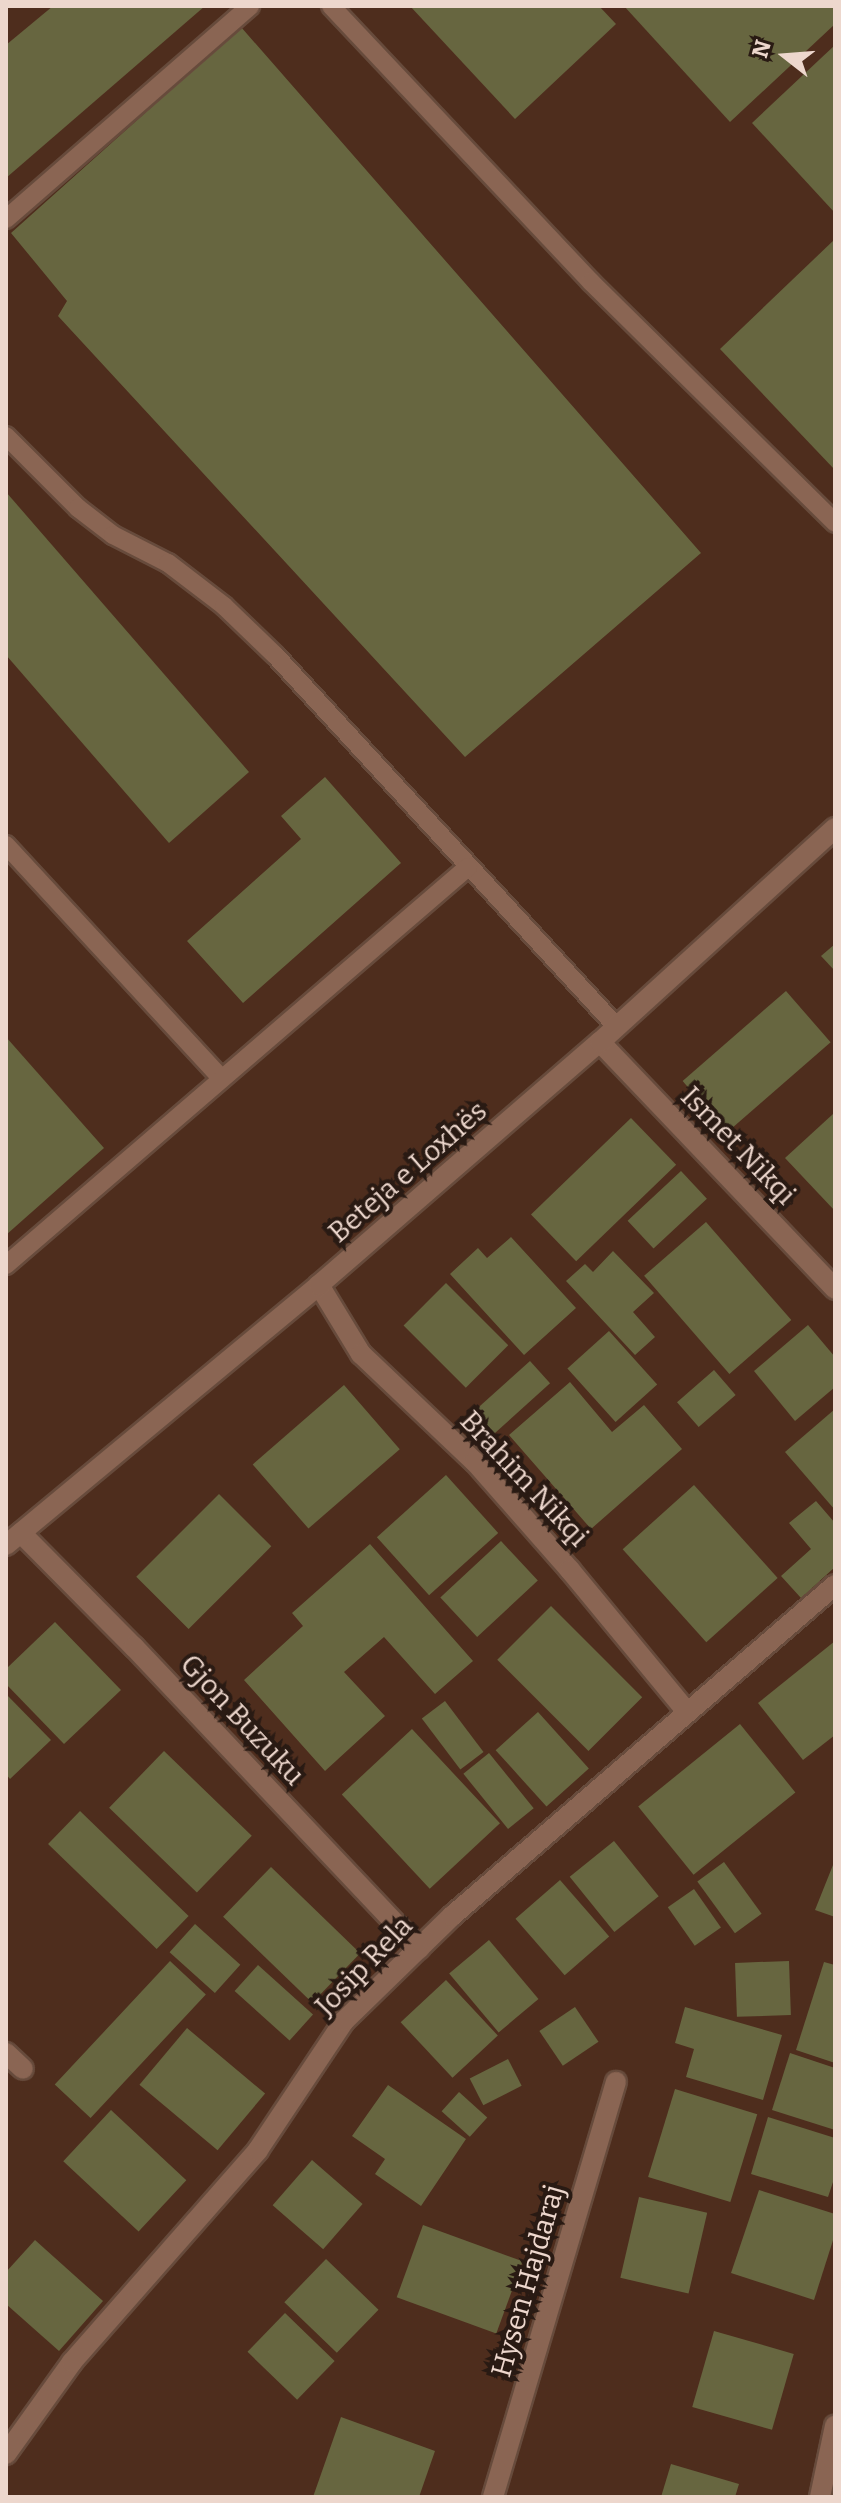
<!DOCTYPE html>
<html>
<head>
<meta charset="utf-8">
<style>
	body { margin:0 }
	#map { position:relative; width:841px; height:2503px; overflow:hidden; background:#4e2d1d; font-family:Bitter,serif }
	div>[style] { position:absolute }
	.building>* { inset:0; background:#676640; transform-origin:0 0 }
	.roads { filter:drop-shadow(2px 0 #674b3c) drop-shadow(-2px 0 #674b3c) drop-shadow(0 2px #674b3c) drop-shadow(0 -2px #674b3c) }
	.service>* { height:18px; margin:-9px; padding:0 9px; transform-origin:9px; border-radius:9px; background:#8a6553 }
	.minor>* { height:20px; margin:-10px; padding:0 10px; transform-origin:10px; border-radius:10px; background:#8a6553 }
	span { translate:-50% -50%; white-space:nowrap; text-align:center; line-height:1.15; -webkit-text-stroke:8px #291a13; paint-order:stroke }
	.street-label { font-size:28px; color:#edd7cd }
	.frame { position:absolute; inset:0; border:8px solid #edd7cd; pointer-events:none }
	.north { position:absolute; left:745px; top:16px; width:80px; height:80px; -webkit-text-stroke:6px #291a13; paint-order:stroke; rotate:287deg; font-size:22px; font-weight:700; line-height:32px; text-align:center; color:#edd7cd }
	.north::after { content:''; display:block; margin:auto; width:28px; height:36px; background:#edd7cd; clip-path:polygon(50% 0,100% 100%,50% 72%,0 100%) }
</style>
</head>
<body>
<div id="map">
	<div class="building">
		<div style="clip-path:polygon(53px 6px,205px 6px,6px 178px,6px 45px)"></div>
		<div style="clip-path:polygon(410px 6px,599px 6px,616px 24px,515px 119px)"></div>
		<div style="clip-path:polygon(624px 6px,833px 6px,835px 24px,730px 122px)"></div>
		<div style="clip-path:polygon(241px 27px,701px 553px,465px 757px,58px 316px,67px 301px,11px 233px)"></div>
		<div style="clip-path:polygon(835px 45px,835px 213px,752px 123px)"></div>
		<div style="clip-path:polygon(835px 239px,835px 470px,720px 349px)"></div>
		<div style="clip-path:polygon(6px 492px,249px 772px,169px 843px,6px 655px)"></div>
		<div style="clip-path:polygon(325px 777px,401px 863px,243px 1003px,187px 941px,301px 839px,281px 816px)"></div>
		<div style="clip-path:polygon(835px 944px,835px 971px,821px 956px)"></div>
		<div style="left:786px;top:991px;width:68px;height:137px;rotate:49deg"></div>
		<div style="clip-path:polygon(6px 1037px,104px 1148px,6px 1235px)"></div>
		<div style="clip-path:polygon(833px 1114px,835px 1116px,835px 1211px,785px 1158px)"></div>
		<div style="left:631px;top:1118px;width:65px;height:139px;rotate:46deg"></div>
		<div style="left:681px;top:1171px;width:38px;height:73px;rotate:47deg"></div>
		<div style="left:706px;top:1222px;width:130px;height:82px;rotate:49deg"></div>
		<div style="clip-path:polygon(511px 1237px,576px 1308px,524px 1355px,450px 1274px,478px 1248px,487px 1258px)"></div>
		<div style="clip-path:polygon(613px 1251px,654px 1293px,633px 1312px,655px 1337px,635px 1355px,566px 1281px,585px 1264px,593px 1272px)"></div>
		<div style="left:446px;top:1283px;width:88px;height:60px;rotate:45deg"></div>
		<div style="clip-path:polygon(808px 1325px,835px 1357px,835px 1387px,795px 1421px,754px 1371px)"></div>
		<div style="left:609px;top:1331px;width:72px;height:56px;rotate:48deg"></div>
		<div style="left:530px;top:1361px;width:30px;height:76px;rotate:48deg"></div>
		<div style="left:714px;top:1370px;width:33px;height:49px;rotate:49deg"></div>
		<div style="clip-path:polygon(570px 1382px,612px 1432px,644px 1405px,682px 1449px,591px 1529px,509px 1435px)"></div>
		<div style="left:344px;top:1385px;width:85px;height:121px;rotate:49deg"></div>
		<div style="clip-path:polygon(835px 1409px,835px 1510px,785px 1452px)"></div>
		<div style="left:446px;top:1475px;width:78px;height:93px;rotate:48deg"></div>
		<div style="left:694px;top:1485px;width:125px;height:96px;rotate:48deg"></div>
		<div style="left:219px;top:1494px;width:74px;height:117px;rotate:45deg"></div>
		<div style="clip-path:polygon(816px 1501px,835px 1523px,835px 1567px,801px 1598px,781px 1576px,811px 1549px,789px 1523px)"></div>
		<div style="left:501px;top:1541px;width:54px;height:83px;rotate:47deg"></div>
		<div style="clip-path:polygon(370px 1544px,473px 1661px,435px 1694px,384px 1637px,344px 1672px,385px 1716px,325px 1771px,244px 1680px,303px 1626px,292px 1613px)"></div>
		<div style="left:551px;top:1606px;width:129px;height:76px;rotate:45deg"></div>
		<div style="clip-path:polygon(55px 1622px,121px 1690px,64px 1744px,6px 1684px,6px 1669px)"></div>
		<div style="clip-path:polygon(835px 1641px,835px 1735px,803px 1760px,758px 1703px)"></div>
		<div style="clip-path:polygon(6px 1694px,51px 1740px,10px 1779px,6px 1774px)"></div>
		<div style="left:445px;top:1701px;width:64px;height:29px;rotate:53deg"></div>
		<div style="left:538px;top:1712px;width:76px;height:57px;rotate:48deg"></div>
		<div style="left:740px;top:1724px;width:88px;height:131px;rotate:51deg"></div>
		<div style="left:412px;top:1729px;width:129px;height:96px;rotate:47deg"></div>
		<div style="left:164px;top:1751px;width:122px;height:79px;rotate:44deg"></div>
		<div style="left:489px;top:1753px;width:71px;height:33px;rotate:51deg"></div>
		<div style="left:80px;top:1811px;width:151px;height:46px;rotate:44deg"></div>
		<div style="left:614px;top:1841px;width:71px;height:57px;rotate:51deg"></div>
		<div style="clip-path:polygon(835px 1860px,835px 1917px,815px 1910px)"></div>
		<div style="left:724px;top:1862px;width:64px;height:33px;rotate:54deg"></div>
		<div style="left:271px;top:1867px;width:124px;height:69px;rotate:44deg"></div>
		<div style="left:560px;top:1880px;width:75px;height:59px;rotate:49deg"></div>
		<div style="left:694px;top:1889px;width:47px;height:32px;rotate:55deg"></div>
		<div style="left:195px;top:1924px;width:61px;height:38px;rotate:42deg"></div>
		<div style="left:489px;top:1940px;width:77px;height:52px;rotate:50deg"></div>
		<div style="left:170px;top:1961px;width:49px;height:169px;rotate:43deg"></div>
		<div style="left:789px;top:1961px;width:54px;height:54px;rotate:88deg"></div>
		<div style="clip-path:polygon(824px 1962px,835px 1965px,835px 2063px,796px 2050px)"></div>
		<div style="left:258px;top:1965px;width:74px;height:35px;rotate:42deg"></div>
		<div style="left:446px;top:1980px;width:76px;height:62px;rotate:47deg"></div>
		<div style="left:575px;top:2007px;width:42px;height:43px;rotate:56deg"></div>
		<div style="clip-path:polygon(685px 2007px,782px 2035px,763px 2100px,686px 2077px,694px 2049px,675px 2043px)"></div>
		<div style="left:187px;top:2028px;width:102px;height:74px;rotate:40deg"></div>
		<div style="clip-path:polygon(790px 2053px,835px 2068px,835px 2130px,772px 2110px)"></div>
		<div style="left:508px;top:2059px;width:30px;height:43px;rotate:63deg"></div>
		<div style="clip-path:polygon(388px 2085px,466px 2139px,421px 2206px,375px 2174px,385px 2159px,352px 2136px)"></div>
		<div style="left:675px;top:2089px;width:86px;height:92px;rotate:17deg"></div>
		<div style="left:459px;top:2092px;width:38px;height:26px;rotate:42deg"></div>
		<div style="left:111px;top:2110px;width:103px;height:70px;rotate:43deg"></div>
		<div style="clip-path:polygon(768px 2117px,835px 2138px,835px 2176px,828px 2197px,751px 2174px)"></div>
		<div style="left:312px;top:2160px;width:67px;height:60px;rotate:41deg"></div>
		<div style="clip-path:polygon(759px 2190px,835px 2214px,835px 2234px,814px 2300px,731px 2273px)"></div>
		<div style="left:639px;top:2197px;width:70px;height:83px;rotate:13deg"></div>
		<div style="left:423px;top:2225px;width:106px;height:77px;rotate:20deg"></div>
		<div style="clip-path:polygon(35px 2240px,103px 2301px,59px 2351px,6px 2304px,6px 2272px)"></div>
		<div style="left:326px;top:2259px;width:73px;height:60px;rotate:44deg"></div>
		<div style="left:285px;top:2313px;width:69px;height:54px;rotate:44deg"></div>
		<div style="left:714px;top:2331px;width:83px;height:79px;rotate:16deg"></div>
		<div style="clip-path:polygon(341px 2417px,435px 2451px,419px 2497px,313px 2497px)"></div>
		<div style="clip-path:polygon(671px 2464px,739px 2484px,735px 2497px,661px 2497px)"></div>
	</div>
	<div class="roads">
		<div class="service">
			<div style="left:331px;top:6px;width:379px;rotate:46.7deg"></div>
			<div style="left:591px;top:282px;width:343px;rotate:44.6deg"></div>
			<div style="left:6px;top:219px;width:324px;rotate:-41.1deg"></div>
			<div style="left:6px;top:436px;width:102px;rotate:45deg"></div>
			<div style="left:78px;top:508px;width:44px;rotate:37.6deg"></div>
			<div style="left:113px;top:535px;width:62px;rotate:27deg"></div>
			<div style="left:168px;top:563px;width:71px;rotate:37.5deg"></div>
			<div style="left:224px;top:606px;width:71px;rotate:43.9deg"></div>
			<div style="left:275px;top:655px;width:505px;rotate:47.41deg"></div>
			<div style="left:6px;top:845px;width:318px;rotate:47.3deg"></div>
			<div style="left:6px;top:1265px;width:610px;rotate:-40.74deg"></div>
		</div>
		<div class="minor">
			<div style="left:600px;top:1042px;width:341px;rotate:46.4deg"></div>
			<div style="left:319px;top:1285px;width:81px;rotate:58.7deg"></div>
			<div style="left:361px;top:1354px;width:157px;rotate:43.5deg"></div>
			<div style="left:475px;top:1462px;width:144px;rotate:48.7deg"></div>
			<div style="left:570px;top:1570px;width:184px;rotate:50.5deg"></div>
			<div style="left:21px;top:1533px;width:161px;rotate:45.3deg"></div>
			<div style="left:134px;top:1647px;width:415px;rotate:46.6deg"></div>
			<div style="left:6px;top:1545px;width:407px;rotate:-39.7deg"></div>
			<div style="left:319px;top:1285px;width:371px;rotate:-40.9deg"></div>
			<div style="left:600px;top:1042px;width:318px;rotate:-42.3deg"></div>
			<div style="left:6px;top:2053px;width:23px;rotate:43deg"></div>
			<div style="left:6px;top:2454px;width:113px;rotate:-54.3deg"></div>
			<div style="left:72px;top:2362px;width:282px;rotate:-48.7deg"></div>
			<div style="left:258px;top:2150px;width:155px;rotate:-56.3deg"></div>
			<div style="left:344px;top:2021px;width:151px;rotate:-44.2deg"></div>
			<div style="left:452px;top:1916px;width:506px;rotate:-40.83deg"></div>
			<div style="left:493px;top:2497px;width:433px;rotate:-73.5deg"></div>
			<div style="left:820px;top:2497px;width:73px;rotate:-78.1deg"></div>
		</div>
	</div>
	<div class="street-label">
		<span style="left:738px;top:1146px;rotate:46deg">Ismet Nikqi</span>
		<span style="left:408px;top:1172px;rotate:-41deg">Beteja e Loxhës</span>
		<span style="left:524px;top:1479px;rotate:47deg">Brahim Nikqi</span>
		<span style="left:242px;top:1720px;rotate:47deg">Gjon Buzuku</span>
		<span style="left:364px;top:1966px;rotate:-46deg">Josip Rela</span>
		<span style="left:528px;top:2281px;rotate:-74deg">Hysen Hajdaraj</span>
	</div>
	<div class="frame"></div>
	<div class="north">N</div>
</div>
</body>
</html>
